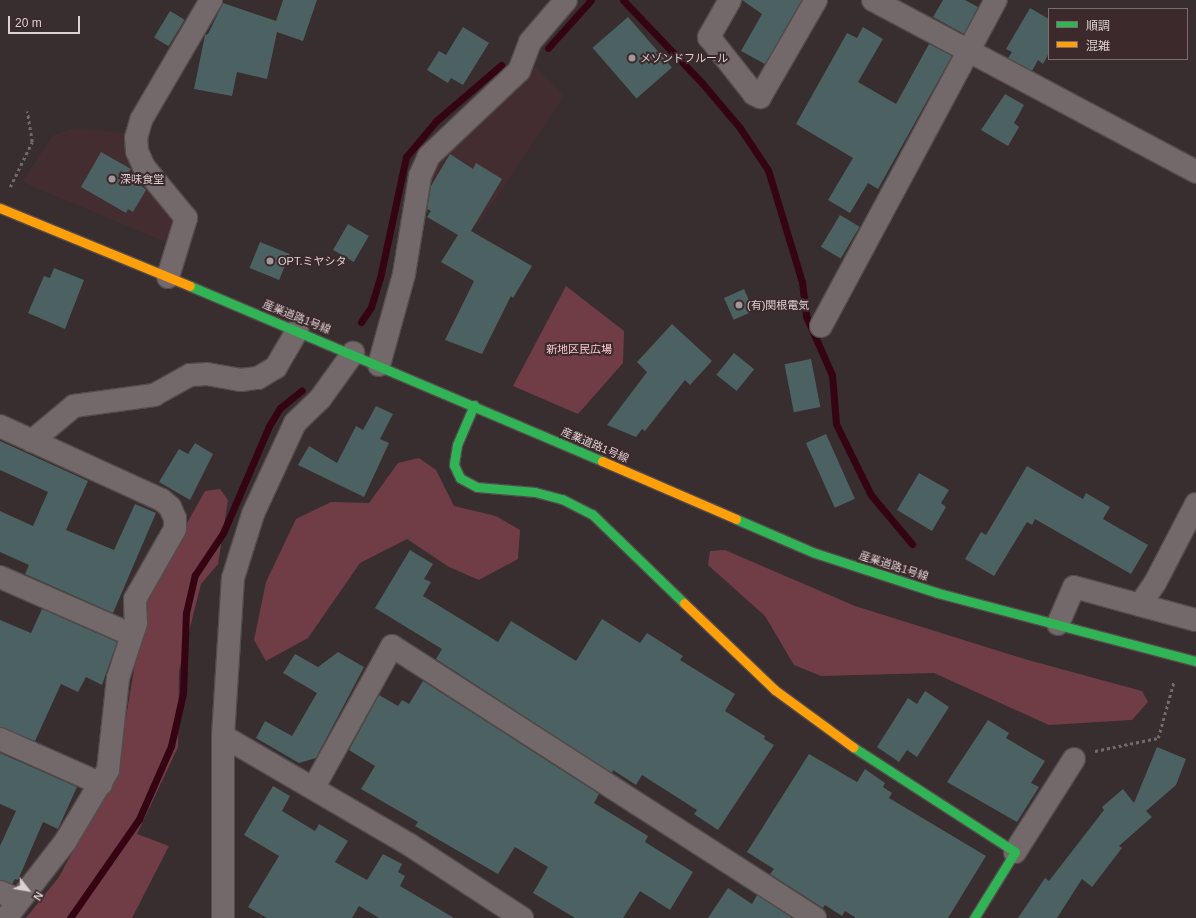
<!DOCTYPE html>
<html>
<head>
<meta charset="utf-8">
<style>
	body { margin:0 }
	#map { position:relative; width:1196px; height:918px; overflow:hidden; background:#382d2f; font-family:Arial,"Noto Sans JP",sans-serif }
	div>[style] { position:absolute }
	.built>* { inset:0; background:#442d31 }
	.green>* { inset:0; background:#703d47 }
	.stream>* { height:7px; margin:-3.5px; padding:0 3.5px; transform-origin:3.5px; border-radius:3.5px; background:#350413 }
	.building>* { inset:0; background:#4c6161; transform-origin:0 0 }
	.path>* { height:2.5px; margin-top:-1.25px; transform-origin:0; background:repeating-linear-gradient(90deg,#72696b 0 3px,transparent 0 6px) }
	.roads { filter:drop-shadow(1px 0 #544b4c) drop-shadow(-1px 0 #544b4c) drop-shadow(0 1px #544b4c) drop-shadow(0 -1px #544b4c) }
	.street>* { height:22px; margin:-11px; padding:0 11px; transform-origin:11px; border-radius:11px; background:#73696b }
	.fast>* { height:9px; margin:-4.5px; padding:0 4.5px; transform-origin:4.5px; border-radius:4.5px; background:#30b455 }
	.slow>* { height:9px; margin:-4.5px; padding:0 4.5px; transform-origin:4.5px; border-radius:4.5px; background:#ff9f0a }
	.dots>* { width:11px; height:11px; translate:-50% -50%; box-sizing:border-box; border:2px solid #3c292c; border-radius:50% }
	span { translate:-50% -50%; white-space:nowrap; text-align:center; line-height:1.15; -webkit-text-stroke:4px #3c292c; paint-order:stroke }
	.poi-label { font-size:11px; color:#ddd1d2 }
	.left { translate:0 -50%; text-align:left }
	.street-label { font-size:11px; color:#ddd1d2 }
	.park-label { font-size:11px; color:#fbc9d1 }
	.legend { position:absolute; left:1048px; top:8px; width:140px; height:52px; box-sizing:border-box; background:#3c292c; border:1px solid #7c6c6e; margin:0; padding:5px 7px; list-style:none; font-size:12px; color:#ddd1d2 }
	.legend li { display:flex; align-items:center; gap:8px; height:20px }
	.legend b { width:20px; border:1px solid #7c6c6e }
	.north { position:absolute; left:8px; top:870px; width:40px; height:40px; -webkit-text-stroke:3px #3c292c; paint-order:stroke; rotate:121deg; font-size:11px; font-weight:700; line-height:16px; text-align:center; color:#ddd1d2 }
	.north::after { content:''; display:block; margin:auto; width:14px; height:18px; background:#ddd1d2; clip-path:polygon(50% 0,100% 100%,50% 72%,0 100%) }
	.scale { position:absolute; left:8px; top:16px; width:72px; height:18px; box-sizing:border-box; border:2px solid #ddd1d2; border-top:0; padding-left:5px; font-size:12px; line-height:14px; white-space:nowrap; color:#ddd1d2; -webkit-text-stroke:3px #3c292c; paint-order:stroke }
</style>
</head>
<body>
<div id="map">
	<div class="built">
		<div style="clip-path:polygon(535px 67px,564px 96px,479px 224px,424px 192px,437px 160px,468px 124px)"></div>
		<div style="clip-path:polygon(74px 128px,127px 133px,175px 218px,168px 243px,22px 182px,53px 135px)"></div>
	</div>
	<div class="green">
		<div style="clip-path:polygon(566px 286px,624px 331px,623px 363px,578px 414px,513px 386px)"></div>
		<div style="clip-path:polygon(419px 458px,436px 470px,454px 506px,496px 516px,520px 530px,518px 559px,479px 580px,449px 567px,407px 539px,360px 563px,308px 638px,266px 661px,254px 640px,266px 582px,296px 519px,331px 502px,369px 503px,398px 463px)"></div>
		<div style="clip-path:polygon(220px 489px,228px 500px,218px 564px,201px 584px,179px 671px,178px 747px,137px 834px,169px 846px,132px 918px,26px 918px,59px 877px,117px 769px,147px 595px,205px 491px)"></div>
		<div style="clip-path:polygon(725px 550px,855px 606px,1028px 660px,1142px 691px,1148px 702px,1132px 720px,1049px 725px,934px 673px,821px 676px,794px 665px,765px 616px,708px 565px,710px 551px)"></div>
	</div>
	<div class="stream">
		<div style="left:623px;top:0;width:115px;rotate:46.4deg"></div>
		<div style="left:702px;top:83px;width:59px;rotate:49.8deg"></div>
		<div style="left:740px;top:128px;width:50px;rotate:56.3deg"></div>
		<div style="left:768px;top:170px;width:117px;rotate:73.1deg"></div>
		<div style="left:802px;top:282px;width:34px;rotate:83deg"></div>
		<div style="left:806px;top:316px;width:64px;rotate:66.2deg"></div>
		<div style="left:832px;top:375px;width:49px;rotate:85.3deg"></div>
		<div style="left:836px;top:424px;width:79px;rotate:63.8deg"></div>
		<div style="left:871px;top:495px;width:64px;rotate:50.1deg"></div>
		<div style="left:548px;top:48px;width:64px;rotate:-48.1deg"></div>
		<div style="left:361px;top:322px;width:18px;rotate:-56deg"></div>
		<div style="left:371px;top:307px;width:30px;rotate:-73deg"></div>
		<div style="left:380px;top:278px;width:124px;rotate:-77.9deg"></div>
		<div style="left:406px;top:157px;width:47px;rotate:-50.2deg"></div>
		<div style="left:436px;top:121px;width:86px;rotate:-40.7deg"></div>
		<div style="left:70px;top:918px;width:121px;rotate:-55.1deg"></div>
		<div style="left:139px;top:819px;width:80px;rotate:-66.3deg"></div>
		<div style="left:171px;top:746px;width:54px;rotate:-77.2deg"></div>
		<div style="left:183px;top:693px;width:80px;rotate:-87.9deg"></div>
		<div style="left:186px;top:613px;width:39px;rotate:-77deg"></div>
		<div style="left:195px;top:575px;width:50px;rotate:-56.3deg"></div>
		<div style="left:223px;top:533px;width:116px;rotate:-66.7deg"></div>
		<div style="left:269px;top:426px;width:21px;rotate:-59deg"></div>
		<div style="left:280px;top:408px;width:28px;rotate:-39deg"></div>
	</div>
	<div class="building">
		<div style="clip-path:polygon(283px 0,317px 0,303px 41px,277px 32px,267px 79px,237px 72px,232px 96px,194px 89px,205px 35px,208px 34px,223px 3px,276px 21px)"></div>
		<div style="clip-path:polygon(742px 0,802px 0,765px 64px,741px 51px,762px 14px)"></div>
		<div style="clip-path:polygon(943px 0,965px 0,978px 7px,964px 34px,933px 17px)"></div>
		<div style="clip-path:polygon(1030px 8px,1049px 19px,1049px 53px,1043px 64px,1038px 60px,1032px 71px,1008px 58px,1012px 52px,1006px 49px)"></div>
		<div style="left:170px;top:11px;width:17px;height:31px;rotate:31deg"></div>
		<div style="left:628px;top:17px;width:67px;height:47px;rotate:49deg"></div>
		<div style="clip-path:polygon(463px 27px,489px 43px,463px 85px,451px 78px,448px 83px,427px 70px,439px 51px,446px 55px)"></div>
		<div style="clip-path:polygon(863px 27px,883px 39px,858px 82px,896px 104px,929px 44px,952px 56px,878px 189px,868px 183px,850px 213px,828px 200px,853px 158px,796px 124px,847px 33px,857px 38px)"></div>
		<div style="clip-path:polygon(1005px 94px,1024px 105px,1014px 123px,1019px 127px,1008px 146px,981px 130px)"></div>
		<div style="clip-path:polygon(101px 152px,131px 169px,128px 173px,146px 190px,133px 212px,128px 209px,126px 213px,81px 187px)"></div>
		<div style="clip-path:polygon(450px 154px,473px 169px,476px 163px,502px 179px,471px 231px,532px 266px,513px 298px,511px 296px,482px 354px,445px 340px,474px 281px,441px 262px,458px 235px,427px 217px,431px 211px,427px 209px,431px 186px)"></div>
		<div style="left:840px;top:215px;width:23px;height:37px;rotate:31deg"></div>
		<div style="left:348px;top:224px;width:24px;height:30px;rotate:30deg"></div>
		<div style="left:260px;top:242px;width:32px;height:28px;rotate:22deg"></div>
		<div style="clip-path:polygon(54px 268px,84px 280px,65px 329px,28px 313px,44px 276px,50px 278px)"></div>
		<div style="left:744px;top:289px;width:24px;height:22px;rotate:66deg"></div>
		<div style="clip-path:polygon(672px 324px,712px 361px,690px 385px,685px 380px,645px 431px,642px 429px,636px 437px,607px 425px,647px 372px,637px 362px)"></div>
		<div style="left:734px;top:353px;width:26px;height:28px;rotate:39deg"></div>
		<div style="left:811px;top:359px;width:49px;height:27px;rotate:79deg"></div>
		<div style="clip-path:polygon(376px 406px,393px 414px,380px 439px,389px 443px,364px 497px,298px 465px,309px 446px,337px 463px,356px 426px,363px 430px)"></div>
		<div style="left:826px;top:434px;width:71px;height:22px;rotate:66deg"></div>
		<div style="clip-path:polygon(0 441px,88px 481px,66px 530px,114px 550px,135px 504px,156px 513px,113px 613px,25px 574px,29px 565px,0 552px,0 511px,33px 526px,48px 492px,0 470px)"></div>
		<div style="clip-path:polygon(195px 443px,213px 454px,190px 500px,159px 482px,179px 449px,188px 454px)"></div>
		<div style="clip-path:polygon(1027px 466px,1083px 499px,1086px 493px,1110px 507px,1103px 519px,1148px 545px,1131px 574px,1035px 519px,1032px 525px,1027px 522px,994px 576px,965px 559px,981px 532px,986px 535px)"></div>
		<div style="clip-path:polygon(919px 473px,949px 490px,941px 503px,946px 507px,932px 531px,897px 510px)"></div>
		<div style="clip-path:polygon(410px 550px,433px 564px,424px 579px,431px 582px,423px 596px,498px 642px,511px 621px,576px 661px,602px 619px,640px 643px,647px 633px,683px 656px,680px 660px,735px 694px,725px 711px,765px 736px,764px 739px,774px 745px,718px 830px,694px 814px,697px 810px,642px 775px,636px 785px,613px 770px,612px 773px,436px 659px,442px 649px,375px 608px)"></div>
		<div style="clip-path:polygon(42px 609px,117px 642px,102px 685px,86px 677px,78px 692px,61px 684px,35px 741px,0 727px,0 620px,31px 633px)"></div>
		<div style="clip-path:polygon(338px 652px,364px 667px,316px 758px,299px 763px,256px 738px,265px 721px,292px 736px,317px 693px,283px 673px,295px 654px,318px 667px)"></div>
		<div style="clip-path:polygon(423px 681px,599px 794px,594px 803px,648px 836px,645px 842px,693px 872px,670px 910px,640px 891px,623px 918px,575px 918px,533px 893px,548px 867px,515px 847px,498px 874px,415px 826px,418px 822px,361px 789px,375px 766px,349px 750px,379px 695px,398px 706px,402px 700px,409px 704px)"></div>
		<div style="clip-path:polygon(925px 691px,949px 707px,917px 757px,907px 750px,899px 762px,877px 747px,908px 698px,917px 704px)"></div>
		<div style="clip-path:polygon(988px 720px,1009px 733px,1006px 738px,1045px 761px,1031px 783px,1039px 787px,1017px 822px,947px 782px)"></div>
		<div style="clip-path:polygon(1157px 747px,1186px 759px,1176px 785px,1146px 811px,1152px 817px,1119px 846px,1122px 848px,1092px 887px,1082px 879px,1057px 918px,1018px 918px,1045px 878px,1049px 881px,1104px 810px,1102px 807px,1123px 789px,1134px 803px)"></div>
		<div style="clip-path:polygon(0 753px,77px 787px,58px 829px,43px 822px,18px 880px,15px 879px,12px 884px,0 880px,0 846px,16px 811px,0 804px)"></div>
		<div style="clip-path:polygon(809px 754px,857px 782px,865px 769px,885px 783px,883px 787px,892px 793px,889px 798px,986px 856px,948px 918px,856px 918px,845px 911px,842px 916px,825px 905px,823px 908px,770px 874px,774px 869px,747px 852px)"></div>
		<div style="clip-path:polygon(273px 786px,290px 796px,282px 811px,315px 831px,319px 824px,348px 841px,335px 862px,367px 880px,383px 854px,402px 864px,398px 872px,405px 876px,400px 886px,454px 918px,379px 918px,359px 906px,352px 918px,267px 918px,248px 907px,279px 856px,244px 835px)"></div>
		<div style="clip-path:polygon(728px 888px,752px 904px,757px 895px,792px 918px,708px 918px)"></div>
	</div>
	<div class="path">
		<div style="left:10px;top:187px;width:50px;rotate:-63.9deg"></div>
		<div style="left:32px;top:142px;width:31px;rotate:-99deg"></div>
		<div style="left:1095px;top:751px;width:64px;rotate:-11.7deg"></div>
		<div style="left:1158px;top:738px;width:59px;rotate:-74.3deg"></div>
	</div>
	<div class="roads">
		<div class="street">
			<div style="left:730px;top:0;width:43px;rotate:119.6deg"></div>
			<div style="left:709px;top:37px;width:73px;rotate:51.7deg"></div>
			<div style="left:754px;top:94px;width:7px;rotate:27deg"></div>
			<div style="left:760px;top:97px;width:112px;rotate:-60deg"></div>
			<div style="left:873px;top:0;width:366px;rotate:28deg"></div>
			<div style="left:168px;top:277px;width:62px;rotate:-73deg"></div>
			<div style="left:186px;top:218px;width:66px;rotate:-129.5deg"></div>
			<div style="left:144px;top:167px;width:17px;rotate:-114deg"></div>
			<div style="left:137px;top:151px;width:13px;rotate:-94deg"></div>
			<div style="left:136px;top:138px;width:19px;rotate:-74deg"></div>
			<div style="left:141px;top:120px;width:139px;rotate:-59.7deg"></div>
			<div style="left:821px;top:326px;width:370px;rotate:-61.8deg"></div>
			<div style="left:379px;top:365px;width:94px;rotate:-74.6deg"></div>
			<div style="left:404px;top:274px;width:99px;rotate:-80.7deg"></div>
			<div style="left:420px;top:176px;width:22px;rotate:-66deg"></div>
			<div style="left:429px;top:156px;width:124px;rotate:-43.4deg"></div>
			<div style="left:519px;top:71px;width:31px;rotate:-69deg"></div>
			<div style="left:530px;top:42px;width:55px;rotate:-49.4deg"></div>
			<div style="left:0;top:426px;width:178px;rotate:24.6deg"></div>
			<div style="left:162px;top:500px;width:11px;rotate:41deg"></div>
			<div style="left:170px;top:507px;width:12px;rotate:66deg"></div>
			<div style="left:175px;top:518px;width:11px;rotate:90deg"></div>
			<div style="left:175px;top:529px;width:81px;rotate:119.7deg"></div>
			<div style="left:135px;top:599px;width:24px;rotate:88deg"></div>
			<div style="left:136px;top:623px;width:58px;rotate:108.1deg"></div>
			<div style="left:118px;top:678px;width:93px;rotate:96.2deg"></div>
			<div style="left:108px;top:770px;width:84px;rotate:120.8deg"></div>
			<div style="left:65px;top:842px;width:96px;rotate:127.8deg"></div>
			<div style="left:32px;top:441px;width:55px;rotate:-39.8deg"></div>
			<div style="left:74px;top:406px;width:81px;rotate:-7.8deg"></div>
			<div style="left:154px;top:395px;width:41px;rotate:-29.1deg"></div>
			<div style="left:190px;top:375px;width:17px;rotate:-3deg"></div>
			<div style="left:207px;top:374px;width:35px;rotate:10deg"></div>
			<div style="left:241px;top:380px;width:17px;rotate:-7deg"></div>
			<div style="left:258px;top:378px;width:21px;rotate:-31deg"></div>
			<div style="left:276px;top:367px;width:42px;rotate:-59.7deg"></div>
			<div style="left:0;top:577px;width:144px;rotate:23.7deg"></div>
			<div style="left:1140px;top:605px;width:58px;rotate:15deg"></div>
			<div style="left:1058px;top:624px;width:40px;rotate:-66.6deg"></div>
			<div style="left:1074px;top:587px;width:68px;rotate:15.3deg"></div>
			<div style="left:1140px;top:605px;width:27px;rotate:-56deg"></div>
			<div style="left:1155px;top:583px;width:89px;rotate:-62.6deg"></div>
			<div style="left:223px;top:736px;width:216px;rotate:30.2deg"></div>
			<div style="left:410px;top:845px;width:134px;rotate:33.1deg"></div>
			<div style="left:0;top:739px;width:111px;rotate:24deg"></div>
			<div style="left:314px;top:787px;width:161px;rotate:-61deg"></div>
			<div style="left:392px;top:646px;width:503px;rotate:32.74deg"></div>
			<div style="left:1015px;top:852px;width:110px;rotate:-57.6deg"></div>
			<div style="left:0;top:892px;width:21px;rotate:23deg"></div>
			<div style="left:223px;top:918px;width:182px;rotate:-90deg"></div>
			<div style="left:223px;top:736px;width:158px;rotate:-86.4deg"></div>
			<div style="left:233px;top:578px;width:67px;rotate:-72.6deg"></div>
			<div style="left:253px;top:514px;width:100px;rotate:-65.2deg"></div>
			<div style="left:295px;top:423px;width:35px;rotate:-44deg"></div>
			<div style="left:320px;top:399px;width:57px;rotate:-54.3deg"></div>
		</div>
		<div class="fast">
			<div style="left:190px;top:286px;width:448px;rotate:23deg"></div>
			<div style="left:474px;top:405px;width:43px;rotate:113deg"></div>
			<div style="left:457px;top:445px;width:20px;rotate:99deg"></div>
			<div style="left:454px;top:465px;width:14px;rotate:65deg"></div>
			<div style="left:460px;top:478px;width:19px;rotate:28deg"></div>
			<div style="left:477px;top:487px;width:58px;rotate:4.9deg"></div>
			<div style="left:535px;top:492px;width:28px;rotate:15deg"></div>
			<div style="left:562px;top:499px;width:34px;rotate:27deg"></div>
			<div style="left:592px;top:514px;width:128px;rotate:44.1deg"></div>
			<div style="left:736px;top:519px;width:86px;rotate:23.3deg"></div>
			<div style="left:815px;top:553px;width:129px;rotate:18deg"></div>
			<div style="left:938px;top:593px;width:267px;rotate:14.8deg"></div>
			<div style="left:853px;top:747px;width:193px;rotate:32.9deg"></div>
			<div style="left:1015px;top:852px;width:78px;rotate:121.8deg"></div>
		</div>
		<div class="slow">
			<div style="left:0;top:208px;width:205px;rotate:22.3deg"></div>
			<div style="left:602px;top:461px;width:146px;rotate:23.4deg"></div>
			<div style="left:684px;top:603px;width:126px;rotate:43.7deg"></div>
			<div style="left:775px;top:690px;width:97px;rotate:36.2deg"></div>
		</div>
	</div>
	<div class="dots">
		<div style="left:632px;top:58px;background:#a39899"></div>
		<div style="left:112px;top:179px;background:#a39899"></div>
		<div style="left:270px;top:261px;background:#a39899"></div>
		<div style="left:739px;top:305px;background:#a39899"></div>
	</div>
	<div class="poi-label">
		<span class="left" style="left:640px;top:58px">メゾンドフルール</span>
		<span class="left" style="left:120px;top:179px">深味食堂</span>
		<span class="left" style="left:278px;top:261px">OPT.ミヤシタ</span>
		<span class="left" style="left:747px;top:305px">(有)関根電気</span>
	</div>
	<div class="street-label">
		<span style="left:297px;top:317px;rotate:22deg">産業道路1号線</span>
		<span style="left:595px;top:445px;rotate:23deg">産業道路1号線</span>
		<span style="left:894px;top:566px;rotate:18deg">産業道路1号線</span>
	</div>
	<div class="park-label">
		<span style="left:579px;top:349px">新地区民広場</span>
	</div>
	<ul class="legend">
	<li><b style="height:5px;background:#30b455"></b>順調</li>
	<li><b style="height:5px;background:#ff9f0a"></b>混雑</li>
	</ul>
	<div class="north">N</div>
	<div class="scale">20 m</div>
</div>
</body>
</html>
